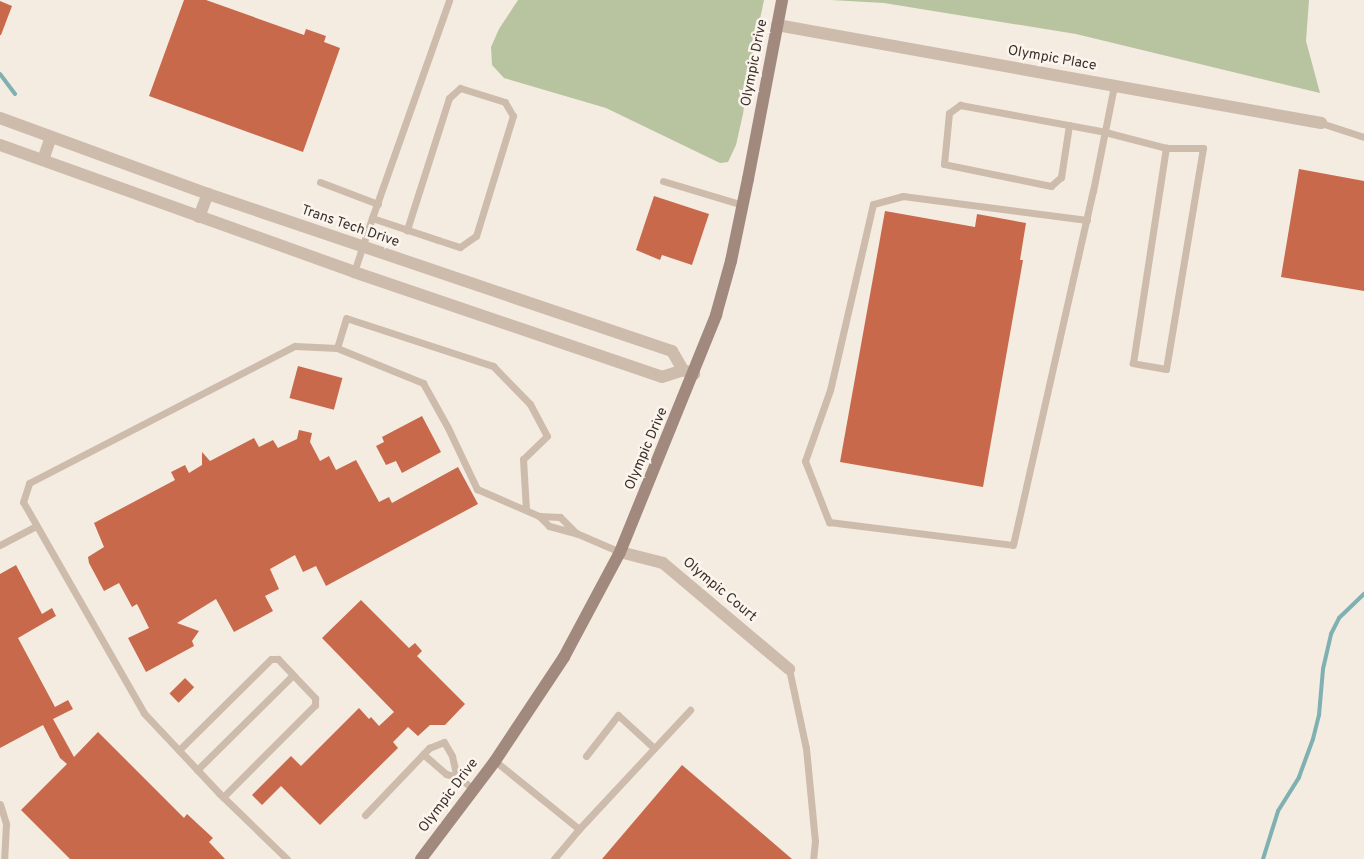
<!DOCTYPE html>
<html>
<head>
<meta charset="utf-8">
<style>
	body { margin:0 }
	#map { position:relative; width:1364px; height:859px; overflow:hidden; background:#f4ebe1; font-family:Overpass,sans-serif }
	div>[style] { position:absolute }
	.green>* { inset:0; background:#b8c4a0 }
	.stream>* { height:4px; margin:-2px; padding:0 2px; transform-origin:2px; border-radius:2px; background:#7fb0b2 }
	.building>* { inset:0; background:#c8694b; transform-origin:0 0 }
	.lane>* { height:7px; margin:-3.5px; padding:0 3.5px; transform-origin:3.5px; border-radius:3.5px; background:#cdbbac }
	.street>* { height:12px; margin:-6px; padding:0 6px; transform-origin:6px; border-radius:6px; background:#cdbbac }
	.secondary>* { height:12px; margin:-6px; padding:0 6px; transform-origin:6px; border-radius:6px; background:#a18a7d }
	span { translate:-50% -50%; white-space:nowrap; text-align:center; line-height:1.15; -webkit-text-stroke:5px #fbf5ee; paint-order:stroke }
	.street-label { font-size:14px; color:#3b302b }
</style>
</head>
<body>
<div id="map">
	<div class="green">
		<div style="clip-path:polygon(518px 0,764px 0,748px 76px,743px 114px,736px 145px,728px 162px,720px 163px,606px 108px,504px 78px,492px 65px,491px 47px,499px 29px)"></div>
		<div style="clip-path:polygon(831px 0,1309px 0,1306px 41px,1320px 93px,1076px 34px,884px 3px)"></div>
	</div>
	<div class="stream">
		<div style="left:0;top:74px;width:25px;rotate:53deg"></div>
		<div style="left:1263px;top:859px;width:50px;rotate:-72.6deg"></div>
		<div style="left:1278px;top:811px;width:40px;rotate:-58deg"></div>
		<div style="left:1299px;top:777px;width:40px;rotate:-69.8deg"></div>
		<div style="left:1313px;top:739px;width:25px;rotate:-76deg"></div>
		<div style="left:1319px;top:715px;width:46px;rotate:-85deg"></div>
		<div style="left:1323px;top:669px;width:36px;rotate:-77deg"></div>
		<div style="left:1331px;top:634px;width:18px;rotate:-63deg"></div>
		<div style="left:1339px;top:618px;width:35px;rotate:-44deg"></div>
	</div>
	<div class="building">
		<div style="clip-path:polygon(184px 0,206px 0,304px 35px,306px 29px,326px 36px,324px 42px,340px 48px,303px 152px,149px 96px)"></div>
		<div style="clip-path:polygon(0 1px,12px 6px,1px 35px,0 35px)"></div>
		<div style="clip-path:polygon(1299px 169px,1364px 181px,1364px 291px,1281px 277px)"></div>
		<div style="clip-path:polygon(654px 196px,709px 214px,692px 265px,662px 255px,660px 260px,636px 250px)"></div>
		<div style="clip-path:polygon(885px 211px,975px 227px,977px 214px,1026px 223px,1020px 260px,1023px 260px,983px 487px,840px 462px)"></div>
		<div style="left:298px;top:366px;width:46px;height:33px;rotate:15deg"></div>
		<div style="clip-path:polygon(422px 416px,441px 452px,402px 473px,396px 461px,386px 465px,376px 446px,384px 442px,382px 437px)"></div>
		<div style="clip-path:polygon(299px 430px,312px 433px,310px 442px,320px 461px,329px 456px,336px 470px,356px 460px,379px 502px,389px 497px,392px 503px,458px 467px,478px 504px,326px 586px,316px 566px,303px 572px,295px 555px,270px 569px,279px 589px,265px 596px,273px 611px,234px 632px,216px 599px,177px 623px,199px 631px,192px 641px,194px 646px,146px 672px,128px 638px,149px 628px,137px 604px,132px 607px,119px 583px,104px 591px,89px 563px,88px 557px,104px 547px,94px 523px,175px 480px,171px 472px,185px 465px,189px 473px,202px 465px,202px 452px,210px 461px,254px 438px,259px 447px,273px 440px,278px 448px,297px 439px)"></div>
		<div style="clip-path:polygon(16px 565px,42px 614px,52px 608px,56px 616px,18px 638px,55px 707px,68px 700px,73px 709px,53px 719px,74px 757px,98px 732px,184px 818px,187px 814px,213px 838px,209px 842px,225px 859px,70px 859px,21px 810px,67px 764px,60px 758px,43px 725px,0 748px,0 574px)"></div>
		<div style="clip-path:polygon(361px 600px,409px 648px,415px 643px,422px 651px,417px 656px,465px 704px,445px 725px,430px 725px,418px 736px,408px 727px,393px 742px,398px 748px,320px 825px,281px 786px,262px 805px,252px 795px,291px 756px,301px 766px,359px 708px,369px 719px,371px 717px,379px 726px,394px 712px,322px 638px)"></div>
		<div style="left:185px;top:678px;width:13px;height:22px;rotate:45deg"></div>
		<div style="clip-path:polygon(682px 765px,792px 859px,602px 859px)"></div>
	</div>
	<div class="lane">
		<div style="left:1321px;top:123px;width:45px;rotate:18deg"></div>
		<div style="left:1069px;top:125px;width:53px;rotate:98.7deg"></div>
		<div style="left:1061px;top:177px;width:13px;rotate:138deg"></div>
		<div style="left:1051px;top:186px;width:109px;rotate:-168.4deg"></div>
		<div style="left:944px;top:164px;width:51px;rotate:-84.4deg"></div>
		<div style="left:949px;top:113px;width:14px;rotate:-36deg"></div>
		<div style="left:960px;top:105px;width:147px;rotate:10.5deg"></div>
		<div style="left:1105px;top:132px;width:63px;rotate:14.7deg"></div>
		<div style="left:1166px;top:148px;width:37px"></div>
		<div style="left:1203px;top:148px;width:224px;rotate:99.5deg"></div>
		<div style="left:1166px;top:369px;width:34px;rotate:-170deg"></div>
		<div style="left:1133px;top:363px;width:218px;rotate:-81.3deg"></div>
		<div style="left:663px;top:181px;width:84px;rotate:16.7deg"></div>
		<div style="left:320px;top:182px;width:62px;rotate:20.8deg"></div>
		<div style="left:372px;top:218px;width:231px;rotate:-70.5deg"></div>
		<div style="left:1087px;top:220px;width:186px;rotate:-172.6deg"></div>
		<div style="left:903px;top:196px;width:31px;rotate:165deg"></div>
		<div style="left:873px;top:204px;width:191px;rotate:103deg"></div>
		<div style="left:830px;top:390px;width:75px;rotate:109.4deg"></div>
		<div style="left:805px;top:461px;width:66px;rotate:68.5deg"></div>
		<div style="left:829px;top:522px;width:185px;rotate:7.1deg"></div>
		<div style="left:1013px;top:545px;width:363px;rotate:-77.3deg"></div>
		<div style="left:1093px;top:191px;width:107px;rotate:-78.7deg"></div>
		<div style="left:354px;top:272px;width:57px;rotate:-71.6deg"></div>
		<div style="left:372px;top:218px;width:70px;rotate:18.4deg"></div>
		<div style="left:438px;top:240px;width:23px;rotate:18deg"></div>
		<div style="left:460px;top:247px;width:19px;rotate:-35deg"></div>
		<div style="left:476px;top:236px;width:126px;rotate:-72.9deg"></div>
		<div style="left:513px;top:116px;width:16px;rotate:-120deg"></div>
		<div style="left:505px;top:102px;width:47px;rotate:-162.7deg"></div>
		<div style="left:460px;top:88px;width:15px;rotate:138deg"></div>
		<div style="left:449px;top:98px;width:139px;rotate:107.7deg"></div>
		<div style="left:337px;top:348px;width:31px;rotate:-73deg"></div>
		<div style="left:346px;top:318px;width:155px;rotate:18.1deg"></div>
		<div style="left:493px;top:366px;width:53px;rotate:45.8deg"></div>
		<div style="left:530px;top:404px;width:36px;rotate:62deg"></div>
		<div style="left:547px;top:436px;width:33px;rotate:136deg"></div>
		<div style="left:523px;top:459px;width:51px;rotate:86.6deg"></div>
		<div style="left:539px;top:516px;width:14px;rotate:45deg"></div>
		<div style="left:549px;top:526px;width:28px;rotate:15deg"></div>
		<div style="left:576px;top:533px;width:48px;rotate:23.4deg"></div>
		<div style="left:0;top:545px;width:41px;rotate:-27.8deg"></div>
		<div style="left:789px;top:669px;width:81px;rotate:77.9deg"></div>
		<div style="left:806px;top:748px;width:93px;rotate:84.5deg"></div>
		<div style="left:815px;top:841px;width:18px;rotate:96deg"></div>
		<div style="left:179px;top:750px;width:129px;rotate:-44.7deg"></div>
		<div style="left:271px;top:659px;width:7px"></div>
		<div style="left:278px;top:659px;width:54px;rotate:46.5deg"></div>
		<div style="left:315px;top:698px;width:7px;rotate:90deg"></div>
		<div style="left:315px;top:705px;width:130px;rotate:135deg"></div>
		<div style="left:423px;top:754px;width:30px;rotate:41deg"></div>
		<div style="left:446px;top:774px;width:11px;rotate:15deg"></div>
		<div style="left:457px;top:777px;width:21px;rotate:35deg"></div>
		<div style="left:586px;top:756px;width:52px;rotate:-52deg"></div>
		<div style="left:618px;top:715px;width:49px;rotate:42.5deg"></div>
		<div style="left:495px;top:761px;width:108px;rotate:39deg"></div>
		<div style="left:579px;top:829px;width:39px;rotate:130deg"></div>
		<div style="left:197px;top:770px;width:135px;rotate:-44.7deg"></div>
		<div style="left:0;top:804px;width:21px;rotate:73deg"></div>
		<div style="left:6px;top:824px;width:35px;rotate:93deg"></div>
		<div style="left:365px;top:815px;width:93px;rotate:-46.3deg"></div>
		<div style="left:429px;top:748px;width:16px;rotate:-22deg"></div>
		<div style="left:444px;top:742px;width:16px;rotate:60deg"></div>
		<div style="left:452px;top:756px;width:22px;rotate:77deg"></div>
		<div style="left:579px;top:829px;width:163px;rotate:-47deg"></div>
		<div style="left:287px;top:859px;width:95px;rotate:-135.9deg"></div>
		<div style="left:219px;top:793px;width:110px;rotate:-133.2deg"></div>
		<div style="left:144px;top:713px;width:243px;rotate:-119.8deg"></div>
		<div style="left:23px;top:502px;width:20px;rotate:-72deg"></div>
		<div style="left:29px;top:483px;width:299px;rotate:-27.3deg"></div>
		<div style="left:295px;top:346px;width:42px;rotate:2.7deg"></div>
		<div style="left:337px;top:348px;width:93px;rotate:22.1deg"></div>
		<div style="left:423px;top:383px;width:51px;rotate:60.9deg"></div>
		<div style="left:448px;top:428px;width:68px;rotate:64.6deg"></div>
		<div style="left:477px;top:489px;width:68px;rotate:23.5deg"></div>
		<div style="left:539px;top:516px;width:21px;rotate:3deg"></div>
		<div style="left:560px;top:517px;width:23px;rotate:45deg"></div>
	</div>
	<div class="street">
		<div style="left:777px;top:25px;width:553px;rotate:10.21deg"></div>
		<div style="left:0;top:118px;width:221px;rotate:20.1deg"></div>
		<div style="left:208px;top:194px;width:490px;rotate:18.7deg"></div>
		<div style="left:672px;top:351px;width:22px;rotate:60deg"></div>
		<div style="left:0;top:145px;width:376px;rotate:19.7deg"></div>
		<div style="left:354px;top:272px;width:325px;rotate:18.8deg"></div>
		<div style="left:662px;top:377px;width:22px;rotate:-18deg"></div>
		<div style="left:683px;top:370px;width:12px;rotate:20deg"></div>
		<div style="left:43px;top:160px;width:24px;rotate:-71deg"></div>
		<div style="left:199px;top:217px;width:25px;rotate:-69deg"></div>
		<div style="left:620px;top:552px;width:44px;rotate:14.3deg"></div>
		<div style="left:663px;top:563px;width:165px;rotate:40.1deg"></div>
	</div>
	<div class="secondary">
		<div style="left:421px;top:859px;width:123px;rotate:-52.9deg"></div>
		<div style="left:495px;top:761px;width:125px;rotate:-56.4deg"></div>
		<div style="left:564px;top:657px;width:119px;rotate:-61.9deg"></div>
		<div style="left:620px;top:552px;width:256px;rotate:-67.9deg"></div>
		<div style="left:716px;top:315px;width:56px;rotate:-74.5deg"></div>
		<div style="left:731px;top:261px;width:84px;rotate:-78.3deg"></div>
		<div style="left:748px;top:179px;width:182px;rotate:-79.2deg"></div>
	</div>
	<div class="street-label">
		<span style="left:1052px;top:59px;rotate:10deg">Olympic Place</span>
		<span style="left:755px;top:63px;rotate:-79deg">Olympic Drive</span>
		<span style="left:350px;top:227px;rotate:19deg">Trans Tech Drive</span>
		<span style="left:647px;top:449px;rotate:-67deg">Olympic Drive</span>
		<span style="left:719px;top:590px;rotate:40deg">Olympic Court</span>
		<span style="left:449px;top:796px;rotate:-53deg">Olympic Drive</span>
	</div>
</div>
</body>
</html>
